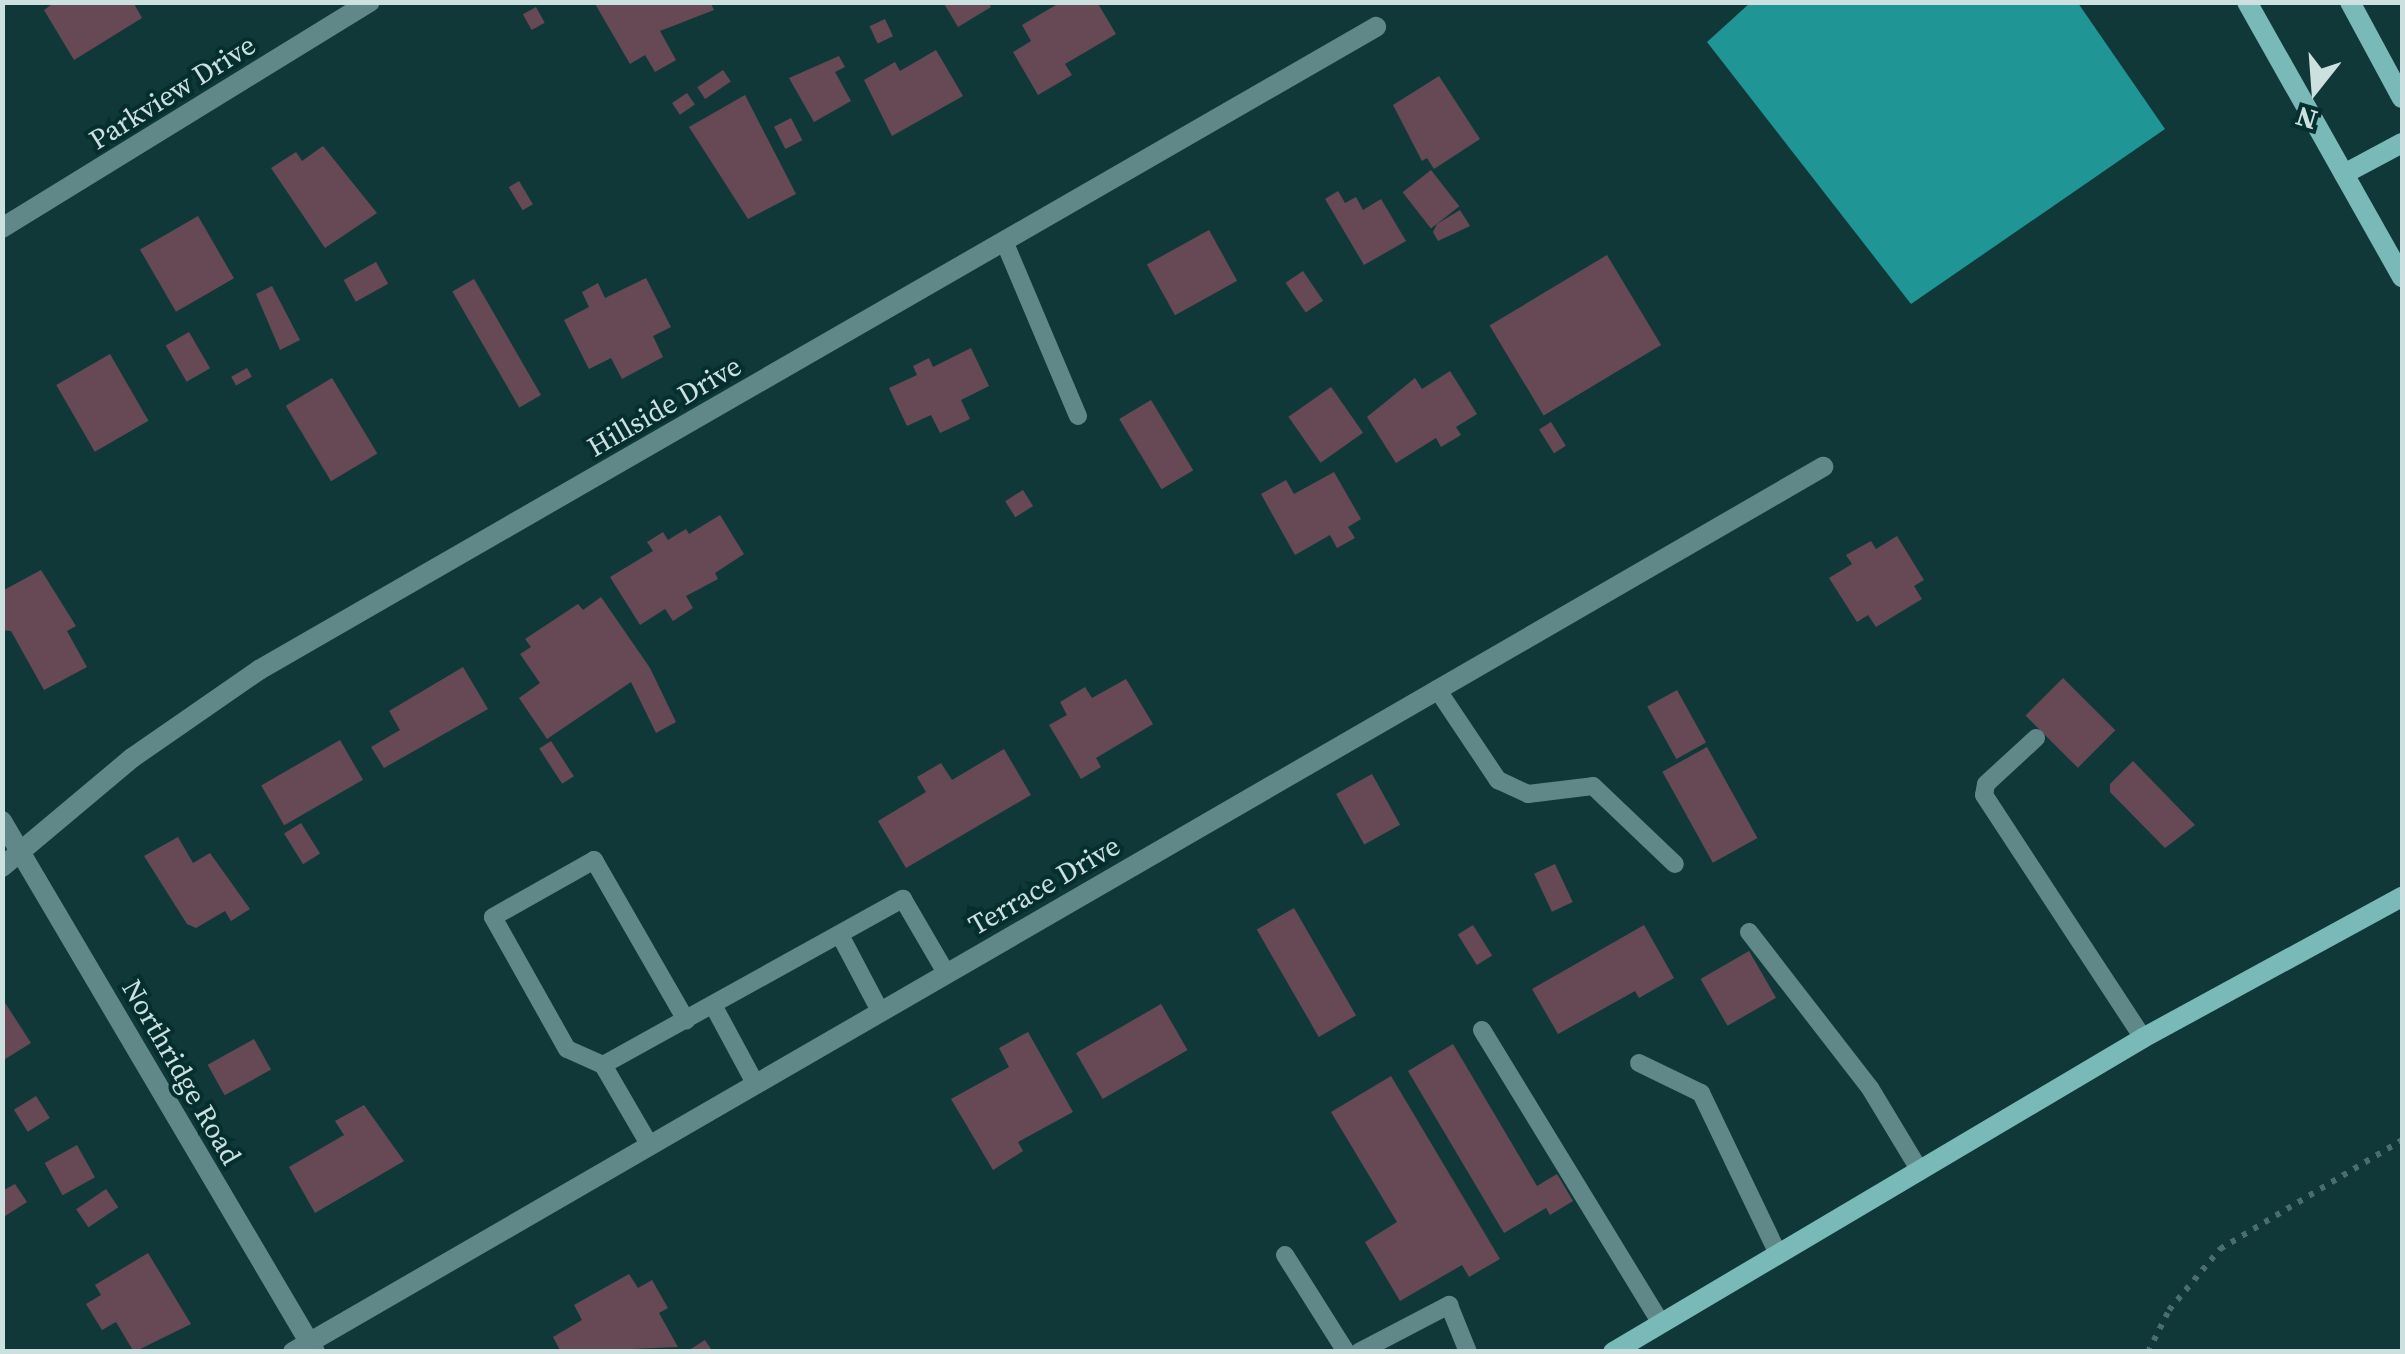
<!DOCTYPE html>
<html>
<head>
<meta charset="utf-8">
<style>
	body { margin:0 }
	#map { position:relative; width:2405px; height:1354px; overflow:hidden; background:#113839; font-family:"Source Serif 4",serif }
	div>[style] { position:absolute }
	.water>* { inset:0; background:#1f9595 }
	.building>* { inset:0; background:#674955; transform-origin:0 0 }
	.path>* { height:6px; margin-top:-3px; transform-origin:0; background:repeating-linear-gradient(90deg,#4c6d6d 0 5px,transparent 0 13px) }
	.lane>* { height:18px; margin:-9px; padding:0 9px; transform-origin:9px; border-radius:9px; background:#618888 }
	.street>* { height:20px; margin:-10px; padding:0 10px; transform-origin:10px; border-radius:10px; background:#618888 }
	.secondary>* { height:20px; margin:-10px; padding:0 10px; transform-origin:10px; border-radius:10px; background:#79bab9 }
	span { translate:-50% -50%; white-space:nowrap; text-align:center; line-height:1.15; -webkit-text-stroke:8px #052e2e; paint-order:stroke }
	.street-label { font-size:28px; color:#cce0e0 }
	.frame { position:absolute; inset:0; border:5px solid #cce0e0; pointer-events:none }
	.north { position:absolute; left:2265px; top:40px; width:100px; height:100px; -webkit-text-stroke:8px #052e2e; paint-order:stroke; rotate:197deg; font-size:28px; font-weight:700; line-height:40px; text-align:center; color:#cce0e0 }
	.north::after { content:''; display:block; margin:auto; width:35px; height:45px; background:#cce0e0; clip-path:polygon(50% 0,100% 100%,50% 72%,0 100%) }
</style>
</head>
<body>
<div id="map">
	<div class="water">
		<div style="clip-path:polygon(1750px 3px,2078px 3px,2165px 129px,1911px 304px,1707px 42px)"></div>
	</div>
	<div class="building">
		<div style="clip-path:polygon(55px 2px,133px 2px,142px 18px,74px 60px,44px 10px)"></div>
		<div style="clip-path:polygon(594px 2px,710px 2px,714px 10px,660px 31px,676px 60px,655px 72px,645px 55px,630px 64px)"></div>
		<div style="clip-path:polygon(943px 2px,988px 2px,991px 7px,958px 27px)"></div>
		<div style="clip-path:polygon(1061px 2px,1097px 2px,1116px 34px,1065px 64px,1072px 75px,1038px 95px,1013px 52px,1031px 41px,1022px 25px)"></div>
		<div style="left:536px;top:7px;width:18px;height:15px;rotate:61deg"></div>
		<div style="left:885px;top:19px;width:19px;height:17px;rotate:65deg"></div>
		<div style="clip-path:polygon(936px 50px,963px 96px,892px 136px,864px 80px,895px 62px,900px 71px)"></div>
		<div style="clip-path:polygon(839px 56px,845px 67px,835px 72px,851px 101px,814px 122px,789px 78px)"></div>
		<div style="left:723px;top:70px;width:14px;height:31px;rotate:56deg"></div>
		<div style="clip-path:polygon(1439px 76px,1480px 139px,1434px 169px,1427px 158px,1422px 161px,1393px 105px)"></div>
		<div style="left:687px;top:93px;width:14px;height:18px;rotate:56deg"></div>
		<div style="clip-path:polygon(745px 95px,796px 194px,748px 219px,689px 127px)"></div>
		<div style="left:791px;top:118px;width:25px;height:19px;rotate:63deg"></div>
		<div style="clip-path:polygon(323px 146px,377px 213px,325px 248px,271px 168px,296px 152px,302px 161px)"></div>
		<div style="left:1431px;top:170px;width:46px;height:36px;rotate:52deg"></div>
		<div style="left:519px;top:181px;width:27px;height:12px;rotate:59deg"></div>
		<div style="clip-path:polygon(1338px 191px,1345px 203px,1356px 197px,1363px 210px,1381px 199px,1406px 241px,1364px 265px,1325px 199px)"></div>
		<div style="clip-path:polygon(1460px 210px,1470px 226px,1438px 241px,1433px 232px,1437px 224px)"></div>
		<div style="left:198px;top:216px;width:72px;height:67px;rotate:60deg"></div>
		<div style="left:1209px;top:230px;width:58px;height:71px;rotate:61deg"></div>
		<div style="left:1607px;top:255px;width:105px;height:137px;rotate:59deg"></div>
		<div style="left:376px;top:262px;width:25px;height:37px;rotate:61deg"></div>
		<div style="left:1303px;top:271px;width:36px;height:21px;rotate:56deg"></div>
		<div style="clip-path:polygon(646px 278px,671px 327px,653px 336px,663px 357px,622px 379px,611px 358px,589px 369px,564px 320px,589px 307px,582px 292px,598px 283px,605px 298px)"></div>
		<div style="left:474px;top:279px;width:134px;height:25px;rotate:60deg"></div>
		<div style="clip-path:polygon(272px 286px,300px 340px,280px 350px,256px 294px)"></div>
		<div style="left:189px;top:332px;width:42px;height:27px;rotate:60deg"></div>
		<div style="clip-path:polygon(971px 348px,989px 386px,961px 400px,970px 419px,940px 433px,931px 415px,907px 426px,889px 388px,917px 375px,913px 366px,929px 358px,933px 367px)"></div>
		<div style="left:110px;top:354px;width:77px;height:62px;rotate:60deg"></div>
		<div style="left:247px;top:368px;width:10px;height:18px;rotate:61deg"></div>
		<div style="clip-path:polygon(1450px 371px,1477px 414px,1456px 427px,1461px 435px,1441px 447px,1436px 438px,1396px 463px,1367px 417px,1415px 378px,1422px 389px)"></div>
		<div style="left:332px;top:378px;width:88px;height:54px;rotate:59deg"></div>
		<div style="left:1331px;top:387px;width:56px;height:52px;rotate:55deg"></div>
		<div style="left:1151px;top:400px;width:82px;height:37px;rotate:59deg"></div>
		<div style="left:1551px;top:422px;width:28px;height:14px;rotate:58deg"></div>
		<div style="clip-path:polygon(1334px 472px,1361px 519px,1348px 527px,1355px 538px,1337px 548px,1330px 535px,1295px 555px,1261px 494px,1286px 480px,1294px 494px)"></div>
		<div style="left:1023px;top:490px;width:19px;height:21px;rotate:58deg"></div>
		<div style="clip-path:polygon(720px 515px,744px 554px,715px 573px,718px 579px,686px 596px,693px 608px,673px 621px,665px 609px,640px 625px,610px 577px,653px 551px,647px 542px,663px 532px,668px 540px,686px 529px,689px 534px)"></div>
		<div style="clip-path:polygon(1897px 536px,1924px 580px,1914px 586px,1922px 599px,1876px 627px,1868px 615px,1857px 622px,1829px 578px,1852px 564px,1846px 555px,1871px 541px,1876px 549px)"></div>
		<div style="clip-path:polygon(41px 570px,76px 626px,67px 631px,87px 667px,44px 690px,11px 631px,2px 630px,2px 591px)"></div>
		<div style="clip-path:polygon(601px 597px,650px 668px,676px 722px,656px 733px,631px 682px,547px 739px,519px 698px,540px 683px,520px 654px,531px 647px,525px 639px,578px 604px,583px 610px)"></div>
		<div style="clip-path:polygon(463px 667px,488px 709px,384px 768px,371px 747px,400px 730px,389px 711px)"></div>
		<div style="left:2063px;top:678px;width:74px;height:53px;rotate:45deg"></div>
		<div style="clip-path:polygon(1126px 679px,1153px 724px,1096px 758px,1101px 767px,1081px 779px,1049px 725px,1067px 715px,1060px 702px,1085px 687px,1092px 698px)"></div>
		<div style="left:1677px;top:690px;width:60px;height:34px;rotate:61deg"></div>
		<div style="left:340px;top:740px;width:46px;height:91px;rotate:60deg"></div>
		<div style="left:551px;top:741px;width:42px;height:14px;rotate:57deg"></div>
		<div style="left:1707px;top:747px;width:104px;height:51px;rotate:61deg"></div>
		<div style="clip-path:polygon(1004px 749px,1031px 795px,906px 868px,878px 821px,926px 792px,917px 777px,941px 763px,952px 780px)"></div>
		<div style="clip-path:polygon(2133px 761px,2195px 825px,2165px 848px,2110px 792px,2110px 784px)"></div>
		<div style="left:1372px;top:774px;width:58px;height:41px;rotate:61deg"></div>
		<div style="left:301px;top:823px;width:36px;height:20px;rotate:58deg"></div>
		<div style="clip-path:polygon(178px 837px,193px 863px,210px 853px,250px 909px,231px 921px,225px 911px,196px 928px,187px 924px,144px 856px)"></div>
		<div style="left:1555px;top:864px;width:42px;height:23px;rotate:65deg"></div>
		<div style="left:1294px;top:908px;width:124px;height:43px;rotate:60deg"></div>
		<div style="left:1473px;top:925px;width:36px;height:18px;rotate:58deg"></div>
		<div style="clip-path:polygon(1644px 925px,1674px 978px,1639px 998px,1635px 991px,1558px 1034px,1532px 989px)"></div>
		<div style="left:1749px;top:951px;width:54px;height:56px;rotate:60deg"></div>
		<div style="clip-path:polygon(2px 998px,31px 1043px,2px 1061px)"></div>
		<div style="left:1161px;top:1004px;width:53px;height:98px;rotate:60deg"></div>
		<div style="clip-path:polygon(1028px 1032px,1073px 1112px,1018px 1142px,1023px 1151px,993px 1170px,951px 1099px,1009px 1067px,999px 1048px)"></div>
		<div style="left:254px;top:1039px;width:35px;height:53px;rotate:61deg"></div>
		<div style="clip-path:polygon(1453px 1044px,1537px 1186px,1557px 1174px,1573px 1201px,1550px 1215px,1546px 1208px,1504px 1233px,1408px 1071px)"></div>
		<div style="clip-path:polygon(1391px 1076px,1500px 1259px,1469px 1277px,1462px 1265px,1400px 1301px,1365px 1242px,1397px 1222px,1331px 1112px)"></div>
		<div style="left:36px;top:1096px;width:26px;height:26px;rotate:58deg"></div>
		<div style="clip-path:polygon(364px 1105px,404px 1161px,315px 1213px,289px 1167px,344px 1135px,335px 1121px)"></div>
		<div style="left:77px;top:1145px;width:37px;height:37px;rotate:61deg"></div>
		<div style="clip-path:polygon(15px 1184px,27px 1202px,2px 1218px,2px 1191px)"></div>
		<div style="left:106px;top:1189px;width:22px;height:36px;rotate:56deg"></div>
		<div style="clip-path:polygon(148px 1253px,191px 1324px,134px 1352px,116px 1322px,102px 1330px,86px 1304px,101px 1295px,95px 1285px)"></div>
		<div style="clip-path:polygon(629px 1274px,638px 1288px,652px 1280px,668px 1308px,659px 1313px,678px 1347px,561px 1352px,553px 1337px,582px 1320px,574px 1305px)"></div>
		<div style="clip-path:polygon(705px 1340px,713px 1352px,686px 1352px)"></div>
	</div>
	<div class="path">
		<div style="left:2148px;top:1352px;width:47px;rotate:-63.4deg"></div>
		<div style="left:2169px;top:1310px;width:80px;rotate:-50.1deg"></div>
		<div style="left:2220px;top:1249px;width:212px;rotate:-30.9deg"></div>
	</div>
	<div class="lane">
		<div style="left:1004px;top:241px;width:190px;rotate:67.1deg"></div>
		<div style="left:1437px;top:689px;width:110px;rotate:56.2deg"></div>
		<div style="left:1498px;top:780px;width:33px;rotate:25deg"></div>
		<div style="left:1528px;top:794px;width:65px;rotate:-7deg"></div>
		<div style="left:1593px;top:786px;width:113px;rotate:43.6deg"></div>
		<div style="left:2036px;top:738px;width:68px;rotate:137.4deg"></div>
		<div style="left:1986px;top:784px;width:11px;rotate:100deg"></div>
		<div style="left:1984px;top:795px;width:290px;rotate:56.8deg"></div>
		<div style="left:1749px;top:932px;width:197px;rotate:52.2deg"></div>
		<div style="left:1870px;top:1088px;width:97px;rotate:58.9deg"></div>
		<div style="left:840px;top:935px;width:86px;rotate:62.2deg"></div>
		<div style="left:713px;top:1005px;width:89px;rotate:61.7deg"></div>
		<div style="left:1482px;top:1030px;width:343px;rotate:58.6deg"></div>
		<div style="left:1639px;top:1063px;width:69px;rotate:25.8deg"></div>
		<div style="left:1701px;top:1093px;width:178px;rotate:64.4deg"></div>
		<div style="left:603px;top:1065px;width:39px;rotate:-156deg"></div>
		<div style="left:567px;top:1049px;width:151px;rotate:-119.3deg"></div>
		<div style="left:493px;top:917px;width:116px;rotate:-29.4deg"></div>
		<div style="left:594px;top:860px;width:185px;rotate:60.1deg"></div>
		<div style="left:649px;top:1144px;width:91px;rotate:-120.2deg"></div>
		<div style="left:603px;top:1065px;width:343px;rotate:-29deg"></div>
		<div style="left:903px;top:899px;width:86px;rotate:59.8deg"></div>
		<div style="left:1285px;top:1255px;width:115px;rotate:57.8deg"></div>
		<div style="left:1359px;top:1352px;width:102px;rotate:-27.6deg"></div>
		<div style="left:1449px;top:1305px;width:51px;rotate:68deg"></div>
	</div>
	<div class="street">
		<div style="left:2px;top:228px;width:432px;rotate:-31.6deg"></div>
		<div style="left:2px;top:821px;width:616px;rotate:59.48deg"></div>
		<div style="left:2px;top:867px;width:170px;rotate:-40deg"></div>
		<div style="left:132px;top:758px;width:155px;rotate:-34.7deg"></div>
		<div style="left:259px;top:670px;width:1289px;rotate:-29.93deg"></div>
		<div style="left:293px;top:1352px;width:1768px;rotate:-30.05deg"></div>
	</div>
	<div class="secondary">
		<div style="left:2247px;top:2px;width:316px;rotate:60.6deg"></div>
		<div style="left:2350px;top:2px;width:109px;rotate:61.6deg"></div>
		<div style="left:2344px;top:174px;width:66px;rotate:-28.1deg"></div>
		<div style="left:1613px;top:1352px;width:616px;rotate:-30.64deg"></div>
		<div style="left:2143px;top:1038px;width:295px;rotate:-28.6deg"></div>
	</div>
	<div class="street-label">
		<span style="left:172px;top:92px;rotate:-32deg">Parkview Drive</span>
		<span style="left:664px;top:406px;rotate:-30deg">Hillside Drive</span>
		<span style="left:1044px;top:885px;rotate:-30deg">Terrace Drive</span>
		<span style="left:182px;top:1072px;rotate:60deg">Northridge Road</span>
	</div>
	<div class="frame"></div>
	<div class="north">N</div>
</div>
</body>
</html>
